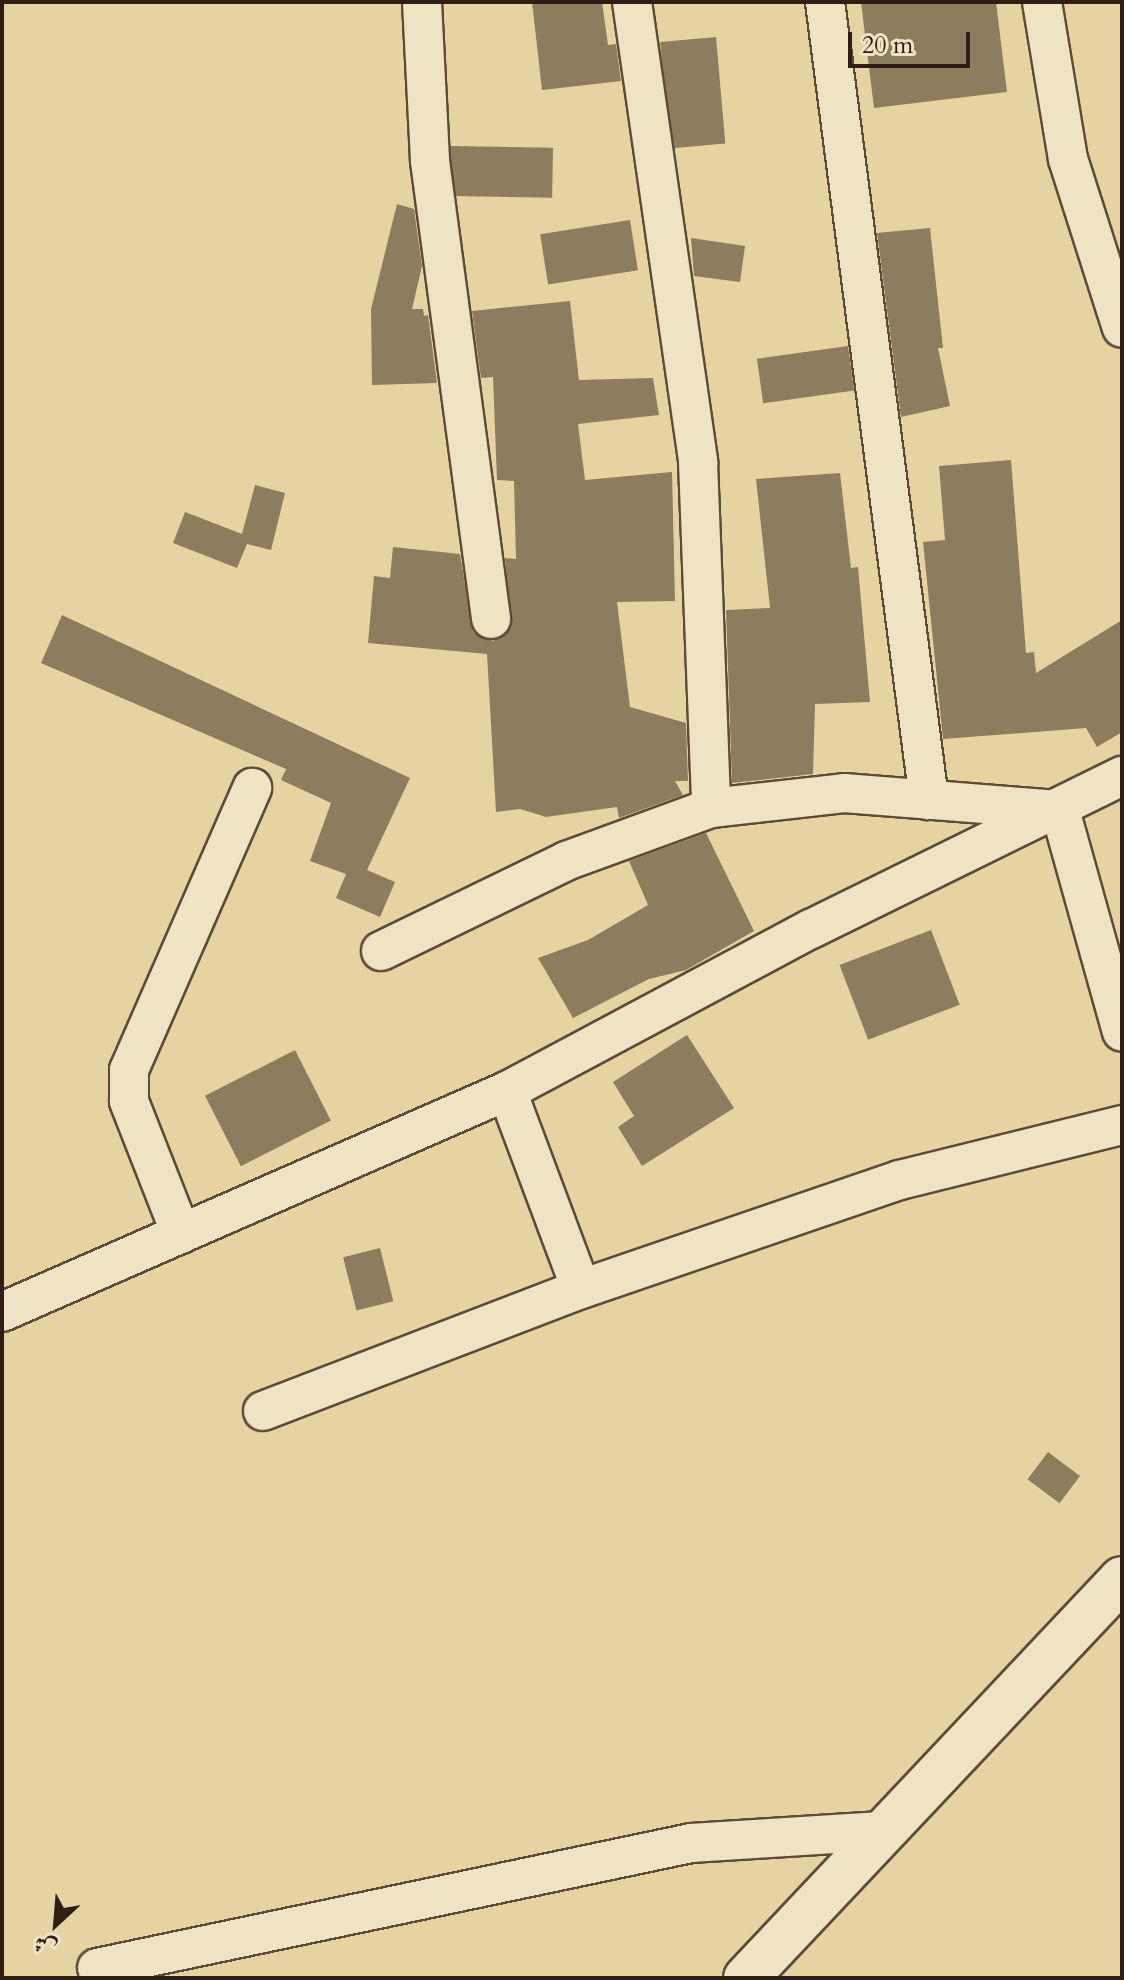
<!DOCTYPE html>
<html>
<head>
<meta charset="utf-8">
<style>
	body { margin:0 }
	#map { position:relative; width:1124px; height:1980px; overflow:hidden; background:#e5d4a1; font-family:Cardo,Amiri,serif }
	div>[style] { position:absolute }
	.building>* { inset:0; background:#8e7c5e; transform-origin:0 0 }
	.roads { filter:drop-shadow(2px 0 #5c4b39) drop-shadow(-2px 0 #5c4b39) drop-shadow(0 2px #5c4b39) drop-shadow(0 -2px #5c4b39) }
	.street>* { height:38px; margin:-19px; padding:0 19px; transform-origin:19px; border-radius:19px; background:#eee3c2 }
	.secondary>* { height:44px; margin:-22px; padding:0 22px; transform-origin:22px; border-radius:22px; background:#eee3c2 }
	span { translate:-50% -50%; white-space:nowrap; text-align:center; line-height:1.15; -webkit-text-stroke:8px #eee3c2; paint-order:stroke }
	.frame { position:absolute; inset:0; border:4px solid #2f1d16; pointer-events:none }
	.north { position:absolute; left:16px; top:1884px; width:80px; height:80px; -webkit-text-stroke:6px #eee3c2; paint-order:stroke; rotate:206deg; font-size:22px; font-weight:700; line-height:32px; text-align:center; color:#2f1d16 }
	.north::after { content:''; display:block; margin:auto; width:28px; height:36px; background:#2f1d16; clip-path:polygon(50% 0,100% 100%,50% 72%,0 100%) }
	.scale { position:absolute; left:848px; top:32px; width:122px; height:36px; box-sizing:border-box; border:4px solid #2f1d16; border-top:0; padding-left:10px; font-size:24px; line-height:28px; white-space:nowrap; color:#2f1d16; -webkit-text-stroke:6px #eee3c2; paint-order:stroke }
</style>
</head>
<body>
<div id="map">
	<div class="building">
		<div style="clip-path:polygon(532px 2px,602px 2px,608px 45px,616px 44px,621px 81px,542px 90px)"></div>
		<div style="clip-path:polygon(861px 2px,996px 2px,1007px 92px,874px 108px)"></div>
		<div style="left:716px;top:37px;width:107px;height:56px;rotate:85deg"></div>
		<div style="left:451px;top:146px;width:102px;height:50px;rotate:1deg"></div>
		<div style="clip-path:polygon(397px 204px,414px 209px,422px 266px,412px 309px,423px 309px,424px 316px,428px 315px,437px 383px,372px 385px,371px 309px)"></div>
		<div style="left:630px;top:220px;width:51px;height:91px;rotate:81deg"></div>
		<div style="clip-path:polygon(930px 228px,943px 348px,938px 348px,950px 406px,901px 417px,877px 233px)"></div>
		<div style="clip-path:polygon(691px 238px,745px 246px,740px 282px,694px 276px)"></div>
		<div style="clip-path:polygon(570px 301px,579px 380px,653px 378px,659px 415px,578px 424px,585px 480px,672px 472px,675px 601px,617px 602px,630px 707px,686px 723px,688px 781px,675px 781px,683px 795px,619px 818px,617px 807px,546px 817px,520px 809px,496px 812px,487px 654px,368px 643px,374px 576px,390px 578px,393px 547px,460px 554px,473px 632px,493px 641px,511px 628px,505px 558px,516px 559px,514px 481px,497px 480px,493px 377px,481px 378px,472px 311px)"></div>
		<div style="left:848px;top:346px;width:45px;height:92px;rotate:82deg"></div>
		<div style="clip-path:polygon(1011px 460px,1026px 653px,1034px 652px,1036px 673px,1122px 620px,1122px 732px,1097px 747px,1086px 728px,943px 739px,923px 542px,945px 540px,939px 466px)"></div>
		<div style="clip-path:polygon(840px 473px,851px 568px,858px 567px,870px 702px,815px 704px,813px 774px,732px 783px,726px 610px,770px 608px,756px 479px)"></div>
		<div style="clip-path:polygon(255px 485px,285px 493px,271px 550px,247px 544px,237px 568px,173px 543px,185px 512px,242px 534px)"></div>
		<div style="clip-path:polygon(62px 615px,410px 778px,367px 870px,395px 882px,380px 917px,336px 898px,346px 874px,310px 861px,331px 803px,281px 780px,286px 769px,41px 663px)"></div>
		<div style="clip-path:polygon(706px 833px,754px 931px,686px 970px,649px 979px,573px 1018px,538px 958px,588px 940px,648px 905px,629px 861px)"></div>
		<div style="left:931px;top:930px;width:80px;height:98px;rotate:69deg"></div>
		<div style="clip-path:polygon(687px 1035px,734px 1108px,642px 1166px,618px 1127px,634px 1116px,613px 1082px)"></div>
		<div style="left:295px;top:1050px;width:79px;height:101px;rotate:63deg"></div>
		<div style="left:380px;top:1248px;width:55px;height:38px;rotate:76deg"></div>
		<div style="left:1048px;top:1452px;width:40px;height:34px;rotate:37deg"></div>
	</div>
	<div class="roads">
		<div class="street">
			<div style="left:422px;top:2px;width:159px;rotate:87.1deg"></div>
			<div style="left:430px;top:161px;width:462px;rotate:82.4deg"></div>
			<div style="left:632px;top:2px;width:465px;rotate:81.8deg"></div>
			<div style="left:698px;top:462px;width:346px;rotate:87.8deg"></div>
			<div style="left:825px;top:2px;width:805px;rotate:82.57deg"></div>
			<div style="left:1042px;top:2px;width:159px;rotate:80.6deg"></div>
			<div style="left:1068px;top:159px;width:177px;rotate:72.3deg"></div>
			<div style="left:381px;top:951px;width:206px;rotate:-25.9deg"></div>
			<div style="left:566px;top:861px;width:154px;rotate:-20.1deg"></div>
			<div style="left:711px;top:808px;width:134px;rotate:-6.4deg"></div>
			<div style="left:844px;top:793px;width:217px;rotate:4.5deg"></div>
			<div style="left:1060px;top:810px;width:230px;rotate:74.4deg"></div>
			<div style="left:507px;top:1091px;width:211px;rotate:69.5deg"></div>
			<div style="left:181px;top:1234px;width:143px;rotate:-111.4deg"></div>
			<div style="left:129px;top:1101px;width:31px;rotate:-90deg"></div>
			<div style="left:129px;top:1070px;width:308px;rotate:-66.4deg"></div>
			<div style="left:2px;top:1312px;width:551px;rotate:-23.64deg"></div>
			<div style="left:507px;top:1091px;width:344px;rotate:-28.1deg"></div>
			<div style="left:811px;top:929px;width:347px;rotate:-26.2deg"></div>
			<div style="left:263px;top:1411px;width:341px;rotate:-21deg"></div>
			<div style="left:581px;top:1289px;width:337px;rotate:-18.9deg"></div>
			<div style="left:900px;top:1180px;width:229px;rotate:-13.9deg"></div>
			<div style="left:97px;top:1968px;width:607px;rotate:-11.88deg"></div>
			<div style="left:691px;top:1843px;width:191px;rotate:-3.6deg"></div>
		</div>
		<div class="secondary">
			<div style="left:746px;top:1978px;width:548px;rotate:-46.7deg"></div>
		</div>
	</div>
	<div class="frame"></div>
	<div class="north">ش</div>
	<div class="scale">20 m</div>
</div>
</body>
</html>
